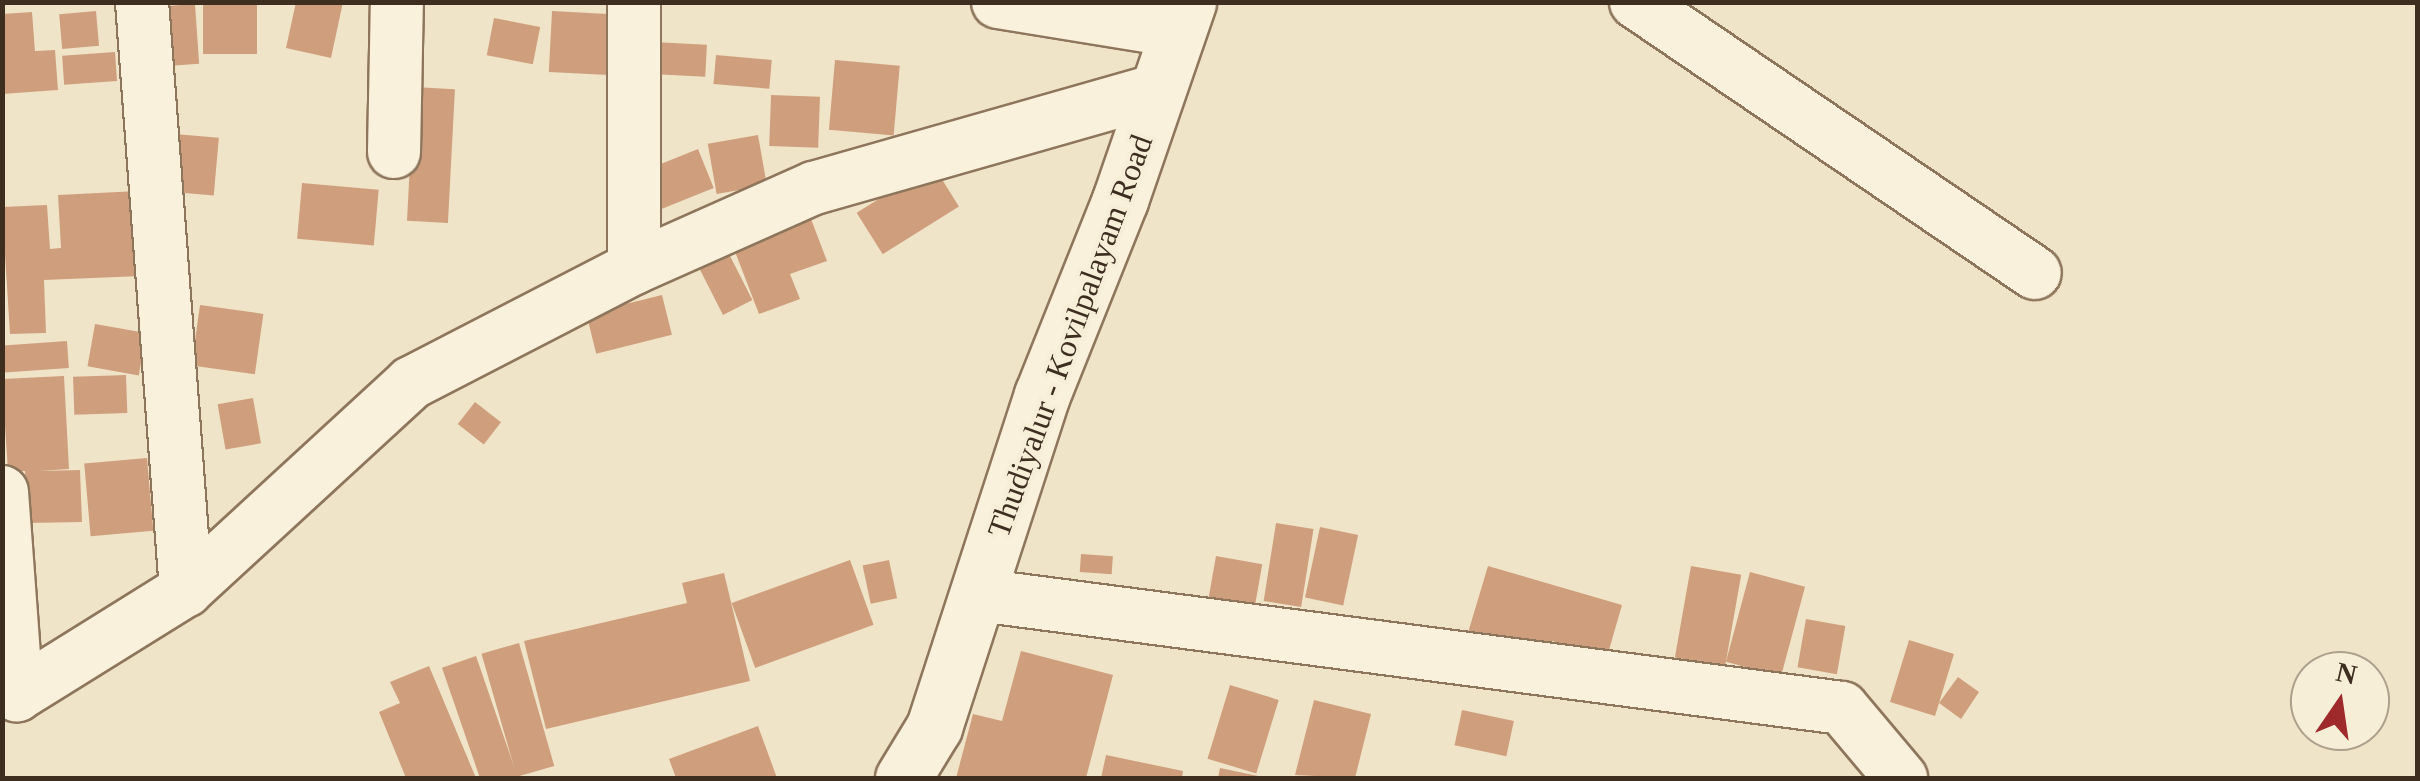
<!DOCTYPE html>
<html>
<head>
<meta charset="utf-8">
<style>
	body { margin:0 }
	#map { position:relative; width:2420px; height:781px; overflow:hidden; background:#f0e4c8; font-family:"Times New Roman",serif }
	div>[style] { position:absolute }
	.building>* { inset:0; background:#cf9f7d; transform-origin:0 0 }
	.roads { filter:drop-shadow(2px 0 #8d765c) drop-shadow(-2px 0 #8d765c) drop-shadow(0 2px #8d765c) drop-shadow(0 -2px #8d765c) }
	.minor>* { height:52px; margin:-26px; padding:0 26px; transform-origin:26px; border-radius:26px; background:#faf1dc }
	.secondary>* { height:55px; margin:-27.5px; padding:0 27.5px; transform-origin:27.5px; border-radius:27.5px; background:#faf1dc }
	span { translate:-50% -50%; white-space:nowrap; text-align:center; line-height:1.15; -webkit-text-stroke:8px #f7eed8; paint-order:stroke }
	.street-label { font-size:32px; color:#3d2e20 }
	.frame { position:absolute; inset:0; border:5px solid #3d2e20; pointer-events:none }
	.north { position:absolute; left:2290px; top:651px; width:100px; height:100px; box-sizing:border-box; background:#f7eed8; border:2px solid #ada18e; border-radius:50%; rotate:13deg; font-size:28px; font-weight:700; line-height:40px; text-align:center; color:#3d2e20 }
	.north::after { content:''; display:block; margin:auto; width:35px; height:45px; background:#9e2a2b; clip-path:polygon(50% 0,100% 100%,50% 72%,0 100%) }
</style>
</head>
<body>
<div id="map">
	<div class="building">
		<div style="left:203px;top:2px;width:54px;height:52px"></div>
		<div style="clip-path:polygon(296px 2px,343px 2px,331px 58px,286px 48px)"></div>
		<div style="left:195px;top:4px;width:60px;height:39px;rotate:86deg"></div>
		<div style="left:96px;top:11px;width:35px;height:37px;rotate:85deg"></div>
		<div style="left:552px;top:11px;width:70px;height:61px;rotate:3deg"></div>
		<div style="clip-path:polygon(32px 12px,35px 51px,55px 50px,58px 90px,2px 94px,2px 14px)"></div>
		<div style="left:494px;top:18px;width:47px;height:38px;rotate:11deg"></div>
		<div style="left:653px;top:42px;width:54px;height:32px;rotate:3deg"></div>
		<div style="left:115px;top:52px;width:29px;height:53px;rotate:86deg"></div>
		<div style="left:716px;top:55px;width:56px;height:29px;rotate:5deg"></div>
		<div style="left:835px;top:60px;width:65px;height:70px;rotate:5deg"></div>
		<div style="left:414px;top:87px;width:41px;height:134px;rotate:3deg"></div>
		<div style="left:771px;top:95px;width:49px;height:51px;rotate:2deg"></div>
		<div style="left:175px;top:134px;width:44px;height:58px;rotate:5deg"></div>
		<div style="left:758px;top:135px;width:51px;height:51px;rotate:80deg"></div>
		<div style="left:698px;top:149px;width:42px;height:57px;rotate:68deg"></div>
		<div style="left:933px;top:165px;width:49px;height:90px;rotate:58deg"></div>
		<div style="left:302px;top:183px;width:77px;height:56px;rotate:5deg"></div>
		<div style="clip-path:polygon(138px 191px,141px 276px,44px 280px,46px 333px,10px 334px,2px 207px,47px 205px,50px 249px,61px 248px,58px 195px)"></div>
		<div style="clip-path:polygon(811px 219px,827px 261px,790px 274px,800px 299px,759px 314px,734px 249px)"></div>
		<div style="left:727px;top:250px;width:56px;height:33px;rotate:63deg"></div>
		<div style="left:662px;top:295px;width:41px;height:78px;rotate:76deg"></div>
		<div style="left:200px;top:305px;width:64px;height:61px;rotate:8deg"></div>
		<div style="left:95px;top:324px;width:52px;height:43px;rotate:10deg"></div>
		<div style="left:67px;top:341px;width:27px;height:64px;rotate:86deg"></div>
		<div style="left:126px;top:375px;width:38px;height:53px;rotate:88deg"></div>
		<div style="clip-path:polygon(64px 376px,69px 469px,39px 471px,80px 470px,82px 522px,27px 523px,25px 471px,8px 472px,2px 379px)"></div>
		<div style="left:253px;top:398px;width:46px;height:36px;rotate:80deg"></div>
		<div style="left:475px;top:402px;width:33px;height:28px;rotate:38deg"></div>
		<div style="left:147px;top:458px;width:73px;height:63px;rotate:85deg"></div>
		<div style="left:1276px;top:523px;width:38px;height:79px;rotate:9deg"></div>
		<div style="left:1320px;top:527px;width:39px;height:72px;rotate:12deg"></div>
		<div style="left:1081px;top:554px;width:32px;height:18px;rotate:4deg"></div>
		<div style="left:1216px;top:556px;width:47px;height:45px;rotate:10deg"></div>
		<div style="left:850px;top:560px;width:69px;height:126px;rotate:70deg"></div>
		<div style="left:889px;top:560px;width:39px;height:27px;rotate:78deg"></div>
		<div style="clip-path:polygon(1488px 566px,1622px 605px,1607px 657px,1552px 641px,1546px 659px,1467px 636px)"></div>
		<div style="left:1691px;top:566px;width:51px;height:93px;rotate:10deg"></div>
		<div style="left:1750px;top:572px;width:57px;height:93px;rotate:15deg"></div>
		<div style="clip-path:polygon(724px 573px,750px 681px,546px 729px,524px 641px,687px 603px,682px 583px)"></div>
		<div style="left:1806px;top:619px;width:40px;height:49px;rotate:10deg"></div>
		<div style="clip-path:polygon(1909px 640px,1954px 654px,1939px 703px,1958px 677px,1979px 692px,1961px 719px,1939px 703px,1935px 716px,1890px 702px)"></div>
		<div style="left:519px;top:643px;width:128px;height:39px;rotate:74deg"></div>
		<div style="clip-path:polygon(1021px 651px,1113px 675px,1086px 778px,956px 778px,973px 714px,1002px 721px)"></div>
		<div style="left:476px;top:656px;width:129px;height:36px;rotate:71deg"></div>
		<div style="clip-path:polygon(429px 666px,476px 778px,406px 778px,379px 712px,400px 703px,390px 682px)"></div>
		<div style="left:1230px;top:685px;width:51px;height:77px;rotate:17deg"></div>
		<div style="clip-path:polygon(1314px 700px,1371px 714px,1355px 778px,1295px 775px)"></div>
		<div style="left:1462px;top:710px;width:53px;height:36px;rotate:12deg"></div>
		<div style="clip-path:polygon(758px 726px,777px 778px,676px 778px,669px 759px)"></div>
		<div style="clip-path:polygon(1106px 755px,1183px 771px,1182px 778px,1101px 778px)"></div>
		<div style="clip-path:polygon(1220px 768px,1263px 777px,1263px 778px,1218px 778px)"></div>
	</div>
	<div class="roads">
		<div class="minor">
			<div style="left:142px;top:2px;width:590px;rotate:85.72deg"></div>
			<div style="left:634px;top:2px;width:266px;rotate:90deg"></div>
			<div style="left:998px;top:2px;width:182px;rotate:9.2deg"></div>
			<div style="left:1636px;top:2px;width:482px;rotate:34.2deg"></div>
			<div style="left:394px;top:152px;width:150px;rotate:-88.9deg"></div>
			<div style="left:2px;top:492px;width:204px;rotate:85.8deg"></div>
			<div style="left:17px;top:695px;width:199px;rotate:-31.9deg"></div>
			<div style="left:186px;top:590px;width:306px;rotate:-42.6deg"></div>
			<div style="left:411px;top:383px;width:251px;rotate:-27.3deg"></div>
			<div style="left:634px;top:268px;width:197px;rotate:-24deg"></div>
			<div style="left:814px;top:188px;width:357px;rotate:-15.9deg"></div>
			<div style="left:979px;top:595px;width:870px;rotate:7.46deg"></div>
			<div style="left:1842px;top:708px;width:92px;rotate:49.9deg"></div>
		</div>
		<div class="secondary">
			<div style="left:903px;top:778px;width:60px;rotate:-58.7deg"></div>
			<div style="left:934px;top:727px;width:349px;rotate:-72deg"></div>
			<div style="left:1042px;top:395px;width:210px;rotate:-68.2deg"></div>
			<div style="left:1120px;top:200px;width:209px;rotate:-71deg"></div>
		</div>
	</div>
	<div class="street-label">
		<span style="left:1070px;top:336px;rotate:-70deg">Thudiyalur - Kovilpalayam Road</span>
	</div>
	<div class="frame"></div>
	<div class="north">N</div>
</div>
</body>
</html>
